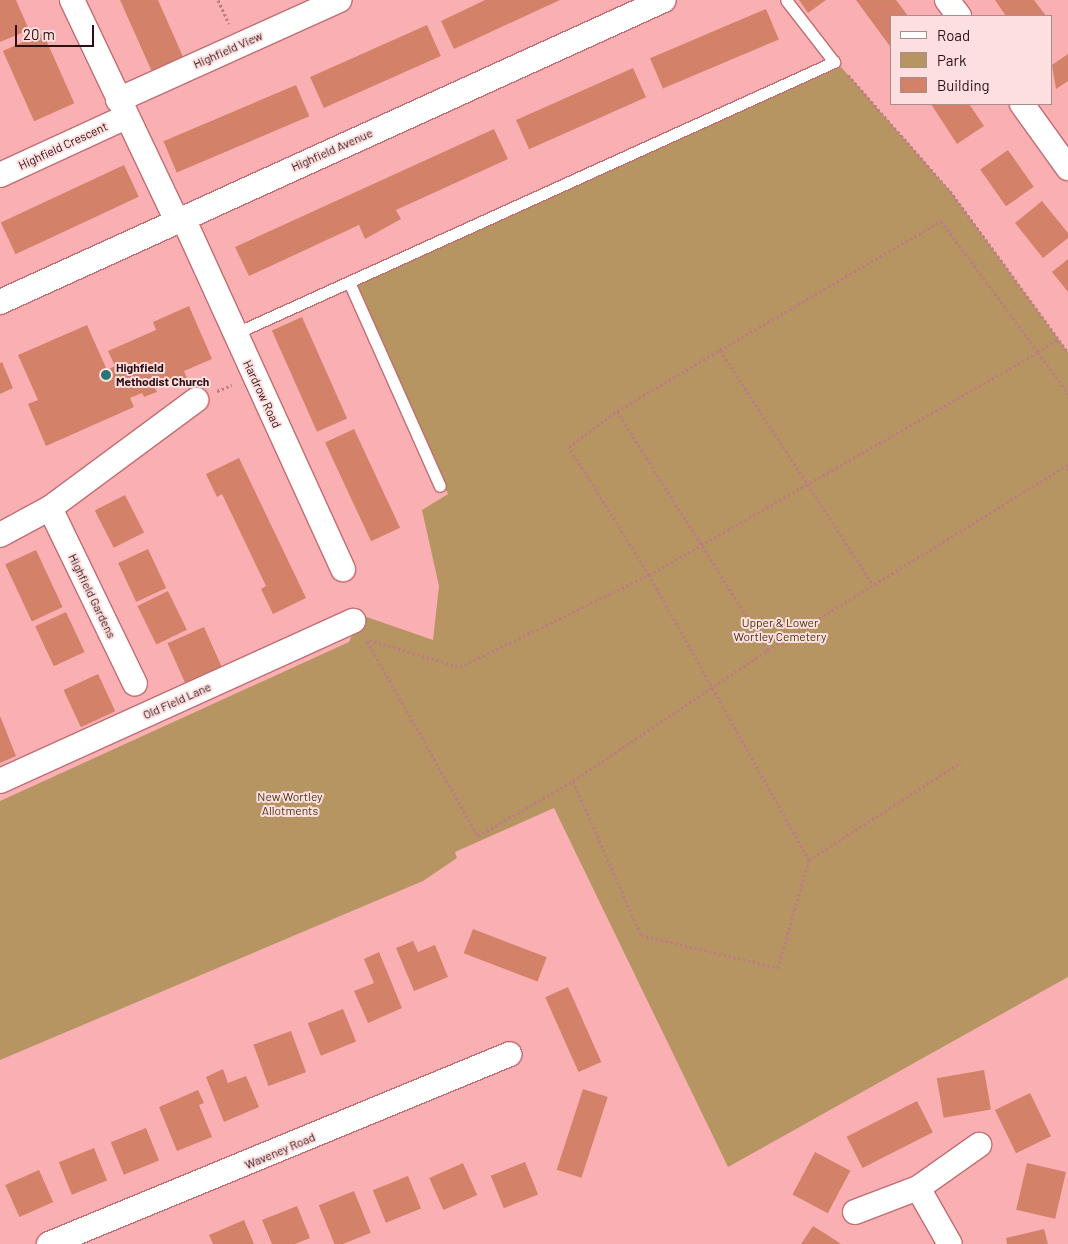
<!DOCTYPE html>
<html>
<head>
<meta charset="utf-8">
<style>
	body { margin:0 }
	#map { position:relative; width:1068px; height:1244px; overflow:hidden; background:#fab0b2; font-family:Barlow,sans-serif }
	div>[style] { position:absolute }
	.green>* { inset:0; background:#b79563 }
	.building>* { inset:0; background:#d48169; transform-origin:0 0 }
	.path>* { height:3px; margin-top:-1.5px; transform-origin:0; background:repeating-linear-gradient(90deg,#bc7e81 0 2.5px,transparent 0 5px) }
	.roads { filter:drop-shadow(1px 0 #c26c71) drop-shadow(-1px 0 #c26c71) drop-shadow(0 1px #c26c71) drop-shadow(0 -1px #c26c71) }
	.service>* { height:11px; margin:-5.5px; padding:0 5.5px; transform-origin:5.5px; border-radius:5.5px; background:#fff }
	.minor>* { height:24px; margin:-12px; padding:0 12px; transform-origin:12px; border-radius:12px; background:#fff }
	.dots>* { width:14px; height:14px; translate:-50% -50%; box-sizing:border-box; border:2px solid #fddfdf; border-radius:50% }
	span { translate:-50% -50%; white-space:nowrap; text-align:center; line-height:1.15; -webkit-text-stroke:4px #fddfdf; paint-order:stroke }
	.street-label { font-size:12px; color:#300f12 }
	.poi-label { font-size:12px; color:#300f12; font-weight:700 }
	.left { translate:0 -50%; text-align:left }
	.park-label { font-size:12px; color:#493514 }
	.legend { position:absolute; left:890px; top:15px; width:162px; height:90px; box-sizing:border-box; background:#fddfdf; border:1px solid #ab8c8d; margin:0; padding:6px 9px; list-style:none; font-size:15px; color:#300f12 }
	.legend li { display:flex; align-items:center; gap:10px; height:25px }
	.legend b { width:25px; border:1px solid #ab8c8d }
	.scale { position:absolute; left:15px; top:25px; width:79px; height:22px; box-sizing:border-box; border:2px solid #300f12; border-top:0; padding-left:6px; font-size:15px; line-height:18px; white-space:nowrap; color:#300f12; -webkit-text-stroke:4px #fddfdf; paint-order:stroke }
</style>
</head>
<body>
<div id="map">
	<div class="green">
		<div style="clip-path:polygon(841px 67px,950px 191px,1068px 352px,1068px 977px,728px 1167px,554px 808px,455px 852px,457px 858px,423px 881px,0 1060px,0 801px,349px 642px,361px 615px,433px 640px,439px 586px,422px 510px,448px 494px,355px 283px)"></div>
	</div>
	<div class="building">
		<div style="clip-path:polygon(0 0,16px 0,29px 30px,0 42px)"></div>
		<div style="clip-path:polygon(120px 0,158px 0,184px 59px,153px 74px)"></div>
		<div style="clip-path:polygon(485px 0,560px 0,454px 49px,441px 21px)"></div>
		<div style="clip-path:polygon(799px 0,826px 0,808px 13px)"></div>
		<div style="clip-path:polygon(856px 0,896px 0,908px 16px,892px 16px,892px 49px)"></div>
		<div style="clip-path:polygon(995px 0,1034px 0,1046px 16px,1006px 16px)"></div>
		<div style="left:766px;top:9px;width:33px;height:126px;rotate:67deg"></div>
		<div style="left:427px;top:25px;width:34px;height:128px;rotate:66deg"></div>
		<div style="left:43px;top:33px;width:77px;height:44px;rotate:66deg"></div>
		<div style="clip-path:polygon(1068px 54px,1068px 81px,1056px 89px,1052px 65px)"></div>
		<div style="left:633px;top:68px;width:32px;height:128px;rotate:66deg"></div>
		<div style="left:296px;top:85px;width:34px;height:144px;rotate:67deg"></div>
		<div style="clip-path:polygon(931px 104px,969px 104px,984px 126px,957px 144px)"></div>
		<div style="clip-path:polygon(494px 129px,508px 159px,396px 210px,401px 219px,365px 239px,359px 225px,249px 276px,235px 247px)"></div>
		<div style="left:1008px;top:150px;width:45px;height:34px;rotate:55deg"></div>
		<div style="left:124px;top:165px;width:35px;height:136px;rotate:65deg"></div>
		<div style="clip-path:polygon(1042px 201px,1068px 233px,1068px 238px,1043px 258px,1015px 223px)"></div>
		<div style="clip-path:polygon(1068px 259px,1068px 292px,1052px 272px)"></div>
		<div style="clip-path:polygon(189px 306px,212px 359px,184px 371px,187px 378px,155px 388px,157px 392px,144px 397px,142px 393px,130px 398px,134px 407px,46px 446px,28px 404px,38px 400px,18px 355px,87px 325px,107px 370px,115px 366px,108px 351px,156px 330px,153px 322px)"></div>
		<div style="left:302px;top:317px;width:111px;height:33px;rotate:66deg"></div>
		<div style="clip-path:polygon(2px 362px,13px 388px,0 394px,0 363px)"></div>
		<div style="left:354px;top:429px;width:109px;height:32px;rotate:65deg"></div>
		<div style="clip-path:polygon(239px 458px,306px 598px,273px 614px,261px 589px,266px 586px,222px 494px,217px 497px,206px 474px)"></div>
		<div style="left:125px;top:495px;width:42px;height:34px;rotate:63deg"></div>
		<div style="left:148px;top:549px;width:43px;height:33px;rotate:65deg"></div>
		<div style="left:36px;top:550px;width:63px;height:34px;rotate:65deg"></div>
		<div style="left:168px;top:591px;width:43px;height:34px;rotate:64deg"></div>
		<div style="left:66px;top:612px;width:44px;height:34px;rotate:65deg"></div>
		<div style="left:204px;top:627px;width:44px;height:40px;rotate:66deg"></div>
		<div style="left:98px;top:674px;width:41px;height:38px;rotate:65deg"></div>
		<div style="clip-path:polygon(0 716px,16px 756px,0 763px)"></div>
		<div style="left:473px;top:929px;width:79px;height:26px;rotate:21deg"></div>
		<div style="clip-path:polygon(413px 941px,418px 952px,435px 945px,448px 977px,414px 991px,396px 948px)"></div>
		<div style="clip-path:polygon(379px 952px,402px 1008px,368px 1023px,354px 991px,374px 983px,364px 959px)"></div>
		<div style="left:568px;top:987px;width:82px;height:25px;rotate:66deg"></div>
		<div style="left:343px;top:1009px;width:35px;height:38px;rotate:68deg"></div>
		<div style="left:291px;top:1031px;width:44px;height:40px;rotate:70deg"></div>
		<div style="clip-path:polygon(223px 1069px,228px 1083px,246px 1076px,259px 1107px,224px 1122px,206px 1077px)"></div>
		<div style="left:984px;top:1070px;width:40px;height:48px;rotate:80deg"></div>
		<div style="left:583px;top:1089px;width:26px;height:85px;rotate:18deg"></div>
		<div style="clip-path:polygon(198px 1090px,204px 1103px,199px 1105px,212px 1137px,177px 1151px,159px 1107px)"></div>
		<div style="left:1030px;top:1093px;width:48px;height:39px;rotate:64deg"></div>
		<div style="left:917px;top:1101px;width:35px;height:79px;rotate:63deg"></div>
		<div style="left:146px;top:1128px;width:35px;height:38px;rotate:68deg"></div>
		<div style="left:94px;top:1148px;width:35px;height:38px;rotate:68deg"></div>
		<div style="left:815px;top:1152px;width:40px;height:48px;rotate:28deg"></div>
		<div style="left:525px;top:1162px;width:35px;height:37px;rotate:68deg"></div>
		<div style="left:463px;top:1163px;width:35px;height:37px;rotate:66deg"></div>
		<div style="left:1027px;top:1163px;width:40px;height:48px;rotate:13deg"></div>
		<div style="left:39px;top:1170px;width:35px;height:37px;rotate:66deg"></div>
		<div style="left:408px;top:1176px;width:35px;height:38px;rotate:68deg"></div>
		<div style="left:354px;top:1191px;width:45px;height:38px;rotate:68deg"></div>
		<div style="clip-path:polygon(297px 1206px,310px 1238px,295px 1244px,272px 1244px,262px 1220px)"></div>
		<div style="clip-path:polygon(244px 1220px,254px 1244px,213px 1244px,209px 1235px)"></div>
		<div style="clip-path:polygon(813px 1226px,829px 1236px,841px 1244px,801px 1244px)"></div>
		<div style="clip-path:polygon(1044px 1229px,1048px 1244px,1007px 1244px,1006px 1238px)"></div>
	</div>
	<div class="path">
		<div style="left:218px;top:0;width:26px;rotate:65deg"></div>
		<div style="left:848px;top:75px;width:154px;rotate:48.7deg"></div>
		<div style="left:950px;top:191px;width:200px;rotate:53.8deg"></div>
		<div style="left:720px;top:350px;width:256px;rotate:-30.3deg"></div>
		<div style="left:941px;top:221px;width:163px;rotate:53.5deg"></div>
		<div style="left:1038px;top:352px;width:24px;rotate:-33deg"></div>
		<div style="left:217px;top:391px;width:16px;rotate:-22deg"></div>
		<div style="left:617px;top:411px;width:283px;rotate:57.7deg"></div>
		<div style="left:768px;top:650px;width:352px;rotate:-31.7deg"></div>
		<div style="left:369px;top:640px;width:95px;rotate:16.5deg"></div>
		<div style="left:460px;top:667px;width:210px;rotate:-26deg"></div>
		<div style="left:649px;top:575px;width:448px;rotate:-29.8deg"></div>
		<div style="left:1038px;top:352px;width:52px;rotate:54.5deg"></div>
		<div style="left:367px;top:641px;width:224px;rotate:60.4deg"></div>
		<div style="left:478px;top:836px;width:110px;rotate:-30.1deg"></div>
		<div style="left:573px;top:781px;width:168px;rotate:66.2deg"></div>
		<div style="left:641px;top:935px;width:141px;rotate:13.5deg"></div>
		<div style="left:778px;top:968px;width:112px;rotate:-74deg"></div>
		<div style="left:809px;top:860px;width:327px;rotate:-119.3deg"></div>
		<div style="left:649px;top:575px;width:151px;rotate:-122deg"></div>
		<div style="left:569px;top:447px;width:60px;rotate:-36.9deg"></div>
		<div style="left:617px;top:411px;width:120px;rotate:-30.6deg"></div>
		<div style="left:720px;top:350px;width:280px;rotate:56.9deg"></div>
		<div style="left:573px;top:781px;width:235px;rotate:-33.9deg"></div>
		<div style="left:809px;top:860px;width:181px;rotate:-32.8deg"></div>
	</div>
	<div class="roads">
		<div class="service">
			<div style="left:349px;top:282px;width:223px;rotate:66deg"></div>
			<div style="left:234px;top:334px;width:659px;rotate:-24.39deg"></div>
			<div style="left:834px;top:62px;width:78px;rotate:-127.7deg"></div>
		</div>
		<div class="minor">
			<div style="left:72px;top:0;width:245px;rotate:64.6deg"></div>
			<div style="left:947px;top:0;width:20px;rotate:53deg"></div>
			<div style="left:118px;top:100px;width:243px;rotate:-24.3deg"></div>
			<div style="left:1022px;top:104px;width:79px;rotate:54.3deg"></div>
			<div style="left:0;top:175px;width:139px;rotate:-24.7deg"></div>
			<div style="left:183px;top:218px;width:386px;rotate:65.5deg"></div>
			<div style="left:0;top:302px;width:729px;rotate:-24.46deg"></div>
			<div style="left:50px;top:508px;width:195px;rotate:64.2deg"></div>
			<div style="left:0;top:535px;width:57px;rotate:-28.4deg"></div>
			<div style="left:50px;top:508px;width:182px;rotate:-36.5deg"></div>
			<div style="left:0;top:781px;width:388px;rotate:-24.4deg"></div>
			<div style="left:918px;top:1188px;width:64px;rotate:60.3deg"></div>
			<div style="left:855px;top:1212px;width:67px;rotate:-20.9deg"></div>
			<div style="left:918px;top:1188px;width:75px;rotate:-35.2deg"></div>
			<div style="left:49px;top:1244px;width:498px;rotate:-22.4deg"></div>
		</div>
	</div>
	<div class="dots">
		<div style="left:106px;top:375px;background:#2b7577"></div>
	</div>
	<div class="street-label">
		<span style="left:228px;top:50px;rotate:-24deg">Highfield View</span>
		<span style="left:63px;top:146px;rotate:-25deg">Highfield Crescent</span>
		<span style="left:332px;top:150px;rotate:-24deg">Highfield Avenue</span>
		<span style="left:262px;top:394px;rotate:65deg">Hardrow Road</span>
		<span style="left:92px;top:596px;rotate:64deg">Highfield Gardens</span>
		<span style="left:177px;top:701px;rotate:-24deg">Old Field Lane</span>
		<span style="left:280px;top:1151px;rotate:-23deg">Waveney Road</span>
	</div>
	<div class="poi-label">
		<span class="left" style="left:116px;top:375px">Highfield<br>Methodist Church</span>
	</div>
	<div class="park-label">
		<span style="left:780px;top:630px">Upper &amp; Lower<br>Wortley Cemetery</span>
		<span style="left:290px;top:804px">New Wortley<br>Allotments</span>
	</div>
	<ul class="legend">
	<li><b style="height:6px;background:#fff"></b>Road</li>
	<li><b style="height:14px;background:#b79563"></b>Park</li>
	<li><b style="height:14px;background:#d48169"></b>Building</li>
	</ul>
	<div class="scale">20 m</div>
</div>
</body>
</html>
